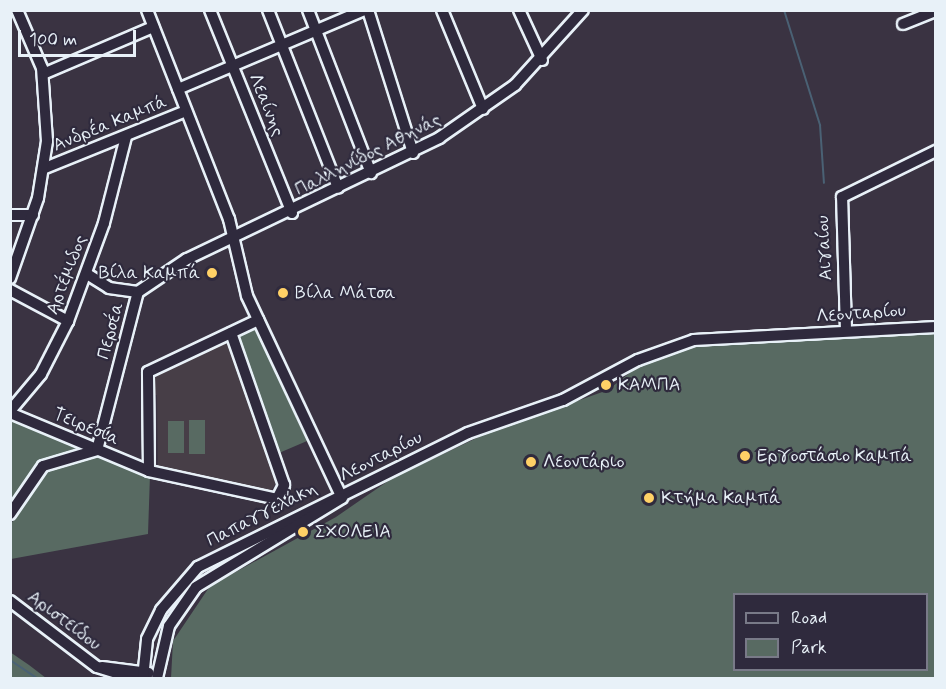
<!DOCTYPE html>
<html>
<head>
<meta charset="utf-8">
<style>
	body { margin:0 }
	#map { position:relative; width:946px; height:689px; overflow:hidden; background:#3a3342; font-family:Mynerve,sans-serif }
	div>[style] { position:absolute }
	.built>* { inset:0; background:#473e47 }
	.green>* { inset:0; background:#586a62; transform-origin:0 0 }
	.stream>* { height:2px; margin:-1px; padding:0 1px; transform-origin:1px; border-radius:1px; background:#4a6174 }
	.roads { filter:drop-shadow(2px 0 #e8f1f8) drop-shadow(-2px 0 #e8f1f8) drop-shadow(0 2px #e8f1f8) drop-shadow(0 -2px #e8f1f8) }
	.minor>* { height:10px; margin:-5px; padding:0 5px; transform-origin:5px; border-radius:5px; background:#2f2a3d }
	.dots>* { width:16px; height:16px; translate:-50% -50%; box-sizing:border-box; border:3px solid #2f2a3d; border-radius:50% }
	span { translate:-50% -50%; white-space:nowrap; text-align:center; line-height:1.15; -webkit-text-stroke:4.5px #2f2a3d; paint-order:stroke }
	.street-label { font-size:18px; color:#e8f1f8 }
	.poi-label { font-size:18px; color:#e8f1f8 }
	.right { translate:-100% -50%; text-align:right }
	.left { translate:0 -50%; text-align:left }
	.frame { position:absolute; inset:0; border:12px solid #e8f1f8; pointer-events:none }
	.legend { position:absolute; left:733px; top:593px; width:195px; height:78px; box-sizing:border-box; background:#2f2a3d; border:2px solid #797a88; margin:0; padding:8px 10px; list-style:none; font-size:18px; color:#e8f1f8 }
	.legend li { display:flex; align-items:center; gap:12px; height:30px }
	.legend b { width:30px; border:2px solid #797a88 }
	.scale { position:absolute; left:18px; top:30px; width:118px; height:27px; box-sizing:border-box; border:3px solid #e8f1f8; border-top:0; padding-left:8px; font-size:18px; line-height:21px; white-space:nowrap; color:#e8f1f8; -webkit-text-stroke:4px #2f2a3d; paint-order:stroke }
</style>
</head>
<body>
<div id="map">
	<div class="built">
		<div style="clip-path:polygon(229px 336px,279px 478px,271px 491px,158px 468px,157px 395px,151px 395px,151px 372px)"></div>
	</div>
	<div class="green">
		<div style="clip-path:polygon(254px 326px,307px 441px,279px 453px,236px 335px)"></div>
		<div style="clip-path:polygon(evenodd,935px 332px,935px 678px,171px 678px,173px 641px,210px 586px,336px 517px,391px 479px,487px 433px,608px 390px,641px 364px,695px 346px,935px 332px,734px 594px,926px 594px,926px 670px,734px 670px,734px 594px)"></div>
		<div style="clip-path:polygon(11px 419px,81px 448px,48px 460px,11px 508px)"></div>
		<div style="left:189px;top:420px;width:16px;height:34px"></div>
		<div style="left:168px;top:421px;width:16px;height:32px"></div>
		<div style="clip-path:polygon(98px 456px,150px 475px,148px 534px,11px 559px,11px 524px,44px 472px,55px 464px)"></div>
		<div style="clip-path:polygon(10px 652px,29px 665px,46px 678px,11px 677px)"></div>
	</div>
	<div class="stream">
		<div style="left:784px;top:10px;width:121px;rotate:72.6deg"></div>
		<div style="left:820px;top:125px;width:58px;rotate:86.1deg"></div>
		<div style="left:10px;top:660px;width:32px;rotate:34deg"></div>
	</div>
	<div class="roads">
		<div class="minor">
			<div style="left:147px;top:10px;width:225px;rotate:68.6deg"></div>
			<div style="left:229px;top:219px;width:79px;rotate:76.8deg"></div>
			<div style="left:247px;top:296px;width:223px;rotate:64.8deg"></div>
			<div style="left:210px;top:10px;width:219px;rotate:68deg"></div>
			<div style="left:268px;top:10px;width:191px;rotate:68.5deg"></div>
			<div style="left:308px;top:10px;width:175px;rotate:68.9deg"></div>
			<div style="left:368px;top:10px;width:150px;rotate:72.5deg"></div>
			<div style="left:442px;top:10px;width:107px;rotate:67.5deg"></div>
			<div style="left:519px;top:10px;width:55px;rotate:65.3deg"></div>
			<div style="left:903px;top:24px;width:35px;rotate:-22deg"></div>
			<div style="left:43px;top:74px;width:120px;rotate:-23.1deg"></div>
			<div style="left:178px;top:89px;width:202px;rotate:-23deg"></div>
			<div style="left:45px;top:168px;width:152px;rotate:-22deg"></div>
			<div style="left:10px;top:215px;width:23px"></div>
			<div style="left:87px;top:274px;width:26px;rotate:32deg"></div>
			<div style="left:109px;top:288px;width:29px;rotate:8deg"></div>
			<div style="left:10px;top:278px;width:85px;rotate:-70.7deg"></div>
			<div style="left:38px;top:198px;width:58px;rotate:-81deg"></div>
			<div style="left:47px;top:141px;width:73px;rotate:-93.9deg"></div>
			<div style="left:42px;top:68px;width:63px;rotate:-113.3deg"></div>
			<div style="left:10px;top:290px;width:66px;rotate:28.1deg"></div>
			<div style="left:846px;top:330px;width:133px;rotate:-91.7deg"></div>
			<div style="left:842px;top:197px;width:105px;rotate:-26.1deg"></div>
			<div style="left:10px;top:411px;width:48px;rotate:-50deg"></div>
			<div style="left:41px;top:374px;width:59px;rotate:-63deg"></div>
			<div style="left:68px;top:321px;width:104px;rotate:-69.8deg"></div>
			<div style="left:104px;top:223px;width:89px;rotate:-75.7deg"></div>
			<div style="left:10px;top:413px;width:151px;rotate:22.6deg"></div>
			<div style="left:149px;top:471px;width:131px;rotate:12.3deg"></div>
			<div style="left:277px;top:499px;width:16px;rotate:-63deg"></div>
			<div style="left:284px;top:485px;width:161px;rotate:-109.2deg"></div>
			<div style="left:149px;top:471px;width:99px;rotate:-90.6deg"></div>
			<div style="left:148px;top:372px;width:122px;rotate:-25.3deg"></div>
			<div style="left:10px;top:514px;width:58px;rotate:-55.5deg"></div>
			<div style="left:43px;top:466px;width:56px;rotate:-16.5deg"></div>
			<div style="left:97px;top:450px;width:163px;rotate:-75.5deg"></div>
			<div style="left:138px;top:292px;width:59px;rotate:-34deg"></div>
			<div style="left:187px;top:259px;width:280px;rotate:-25.6deg"></div>
			<div style="left:439px;top:138px;width:93px;rotate:-34.9deg"></div>
			<div style="left:515px;top:85px;width:101px;rotate:-47.8deg"></div>
			<div style="left:10px;top:601px;width:109px;rotate:37.2deg"></div>
			<div style="left:97px;top:667px;width:39px;rotate:17deg"></div>
			<div style="left:102px;top:667px;width:47px;rotate:7.3deg"></div>
			<div style="left:143px;top:678px;width:39px;rotate:-84deg"></div>
			<div style="left:147px;top:639px;width:32px;rotate:-64deg"></div>
			<div style="left:161px;top:610px;width:57px;rotate:-49.3deg"></div>
			<div style="left:198px;top:567px;width:301px;rotate:-26.4deg"></div>
			<div style="left:468px;top:433px;width:101px;rotate:-19.2deg"></div>
			<div style="left:563px;top:400px;width:85px;rotate:-28.1deg"></div>
			<div style="left:638px;top:360px;width:59px;rotate:-19.7deg"></div>
			<div style="left:694px;top:340px;width:242px;rotate:-3.1deg"></div>
			<div style="left:157px;top:678px;width:53px;rotate:-77deg"></div>
			<div style="left:169px;top:626px;width:47px;rotate:-55.3deg"></div>
			<div style="left:196px;top:587px;width:171px;rotate:-31.4deg"></div>
		</div>
	</div>
	<div class="dots">
		<div style="left:212px;top:273px;background:#ffd166"></div>
		<div style="left:283px;top:293px;background:#ffd166"></div>
		<div style="left:606px;top:385px;background:#ffd166"></div>
		<div style="left:745px;top:456px;background:#ffd166"></div>
		<div style="left:531px;top:462px;background:#ffd166"></div>
		<div style="left:649px;top:498px;background:#ffd166"></div>
		<div style="left:303px;top:532px;background:#ffd166"></div>
	</div>
	<div class="street-label">
		<span style="left:266px;top:105px;rotate:68deg">Λεαίνης</span>
		<span style="left:110px;top:124px;rotate:-22deg">Ανδρέα Καμπά</span>
		<span style="left:368px;top:155px;rotate:-27deg">Παλληνίδος Αθηνάς</span>
		<span style="left:825px;top:248px;rotate:-93deg">Αιγαίου</span>
		<span style="left:67px;top:275px;rotate:-69deg">Αρτέμιδος</span>
		<span style="left:861px;top:314px;rotate:-4deg">Λεονταρίου</span>
		<span style="left:111px;top:331px;rotate:-75deg">Περσέα</span>
		<span style="left:86px;top:427px;rotate:23deg">Tειρεσία</span>
		<span style="left:381px;top:457px;rotate:-27deg">Λεονταρίου</span>
		<span style="left:262px;top:515px;rotate:-27deg">Παπαγγελάκη</span>
		<span style="left:64px;top:621px;rotate:37deg">Αριστείδου</span>
	</div>
	<div class="poi-label">
		<span class="right" style="left:200px;top:273px">Βίλα Καμπά</span>
		<span class="left" style="left:295px;top:293px">Βίλα Μάτσα</span>
		<span class="left" style="left:618px;top:385px">ΚΑΜΠΑ</span>
		<span class="left" style="left:757px;top:456px">Εργοστάσιο Καμπά</span>
		<span class="left" style="left:543px;top:462px">Λεοντάριο</span>
		<span class="left" style="left:661px;top:498px">Kτήμα Καμπά</span>
		<span class="left" style="left:315px;top:532px">ΣΧΟΛΕΙΑ</span>
	</div>
	<div class="frame"></div>
	<ul class="legend">
	<li><b style="height:8px;background:#2f2a3d"></b>Road</li>
	<li><b style="height:16px;background:#586a62"></b>Park</li>
	</ul>
	<div class="scale">100 m</div>
</div>
</body>
</html>
